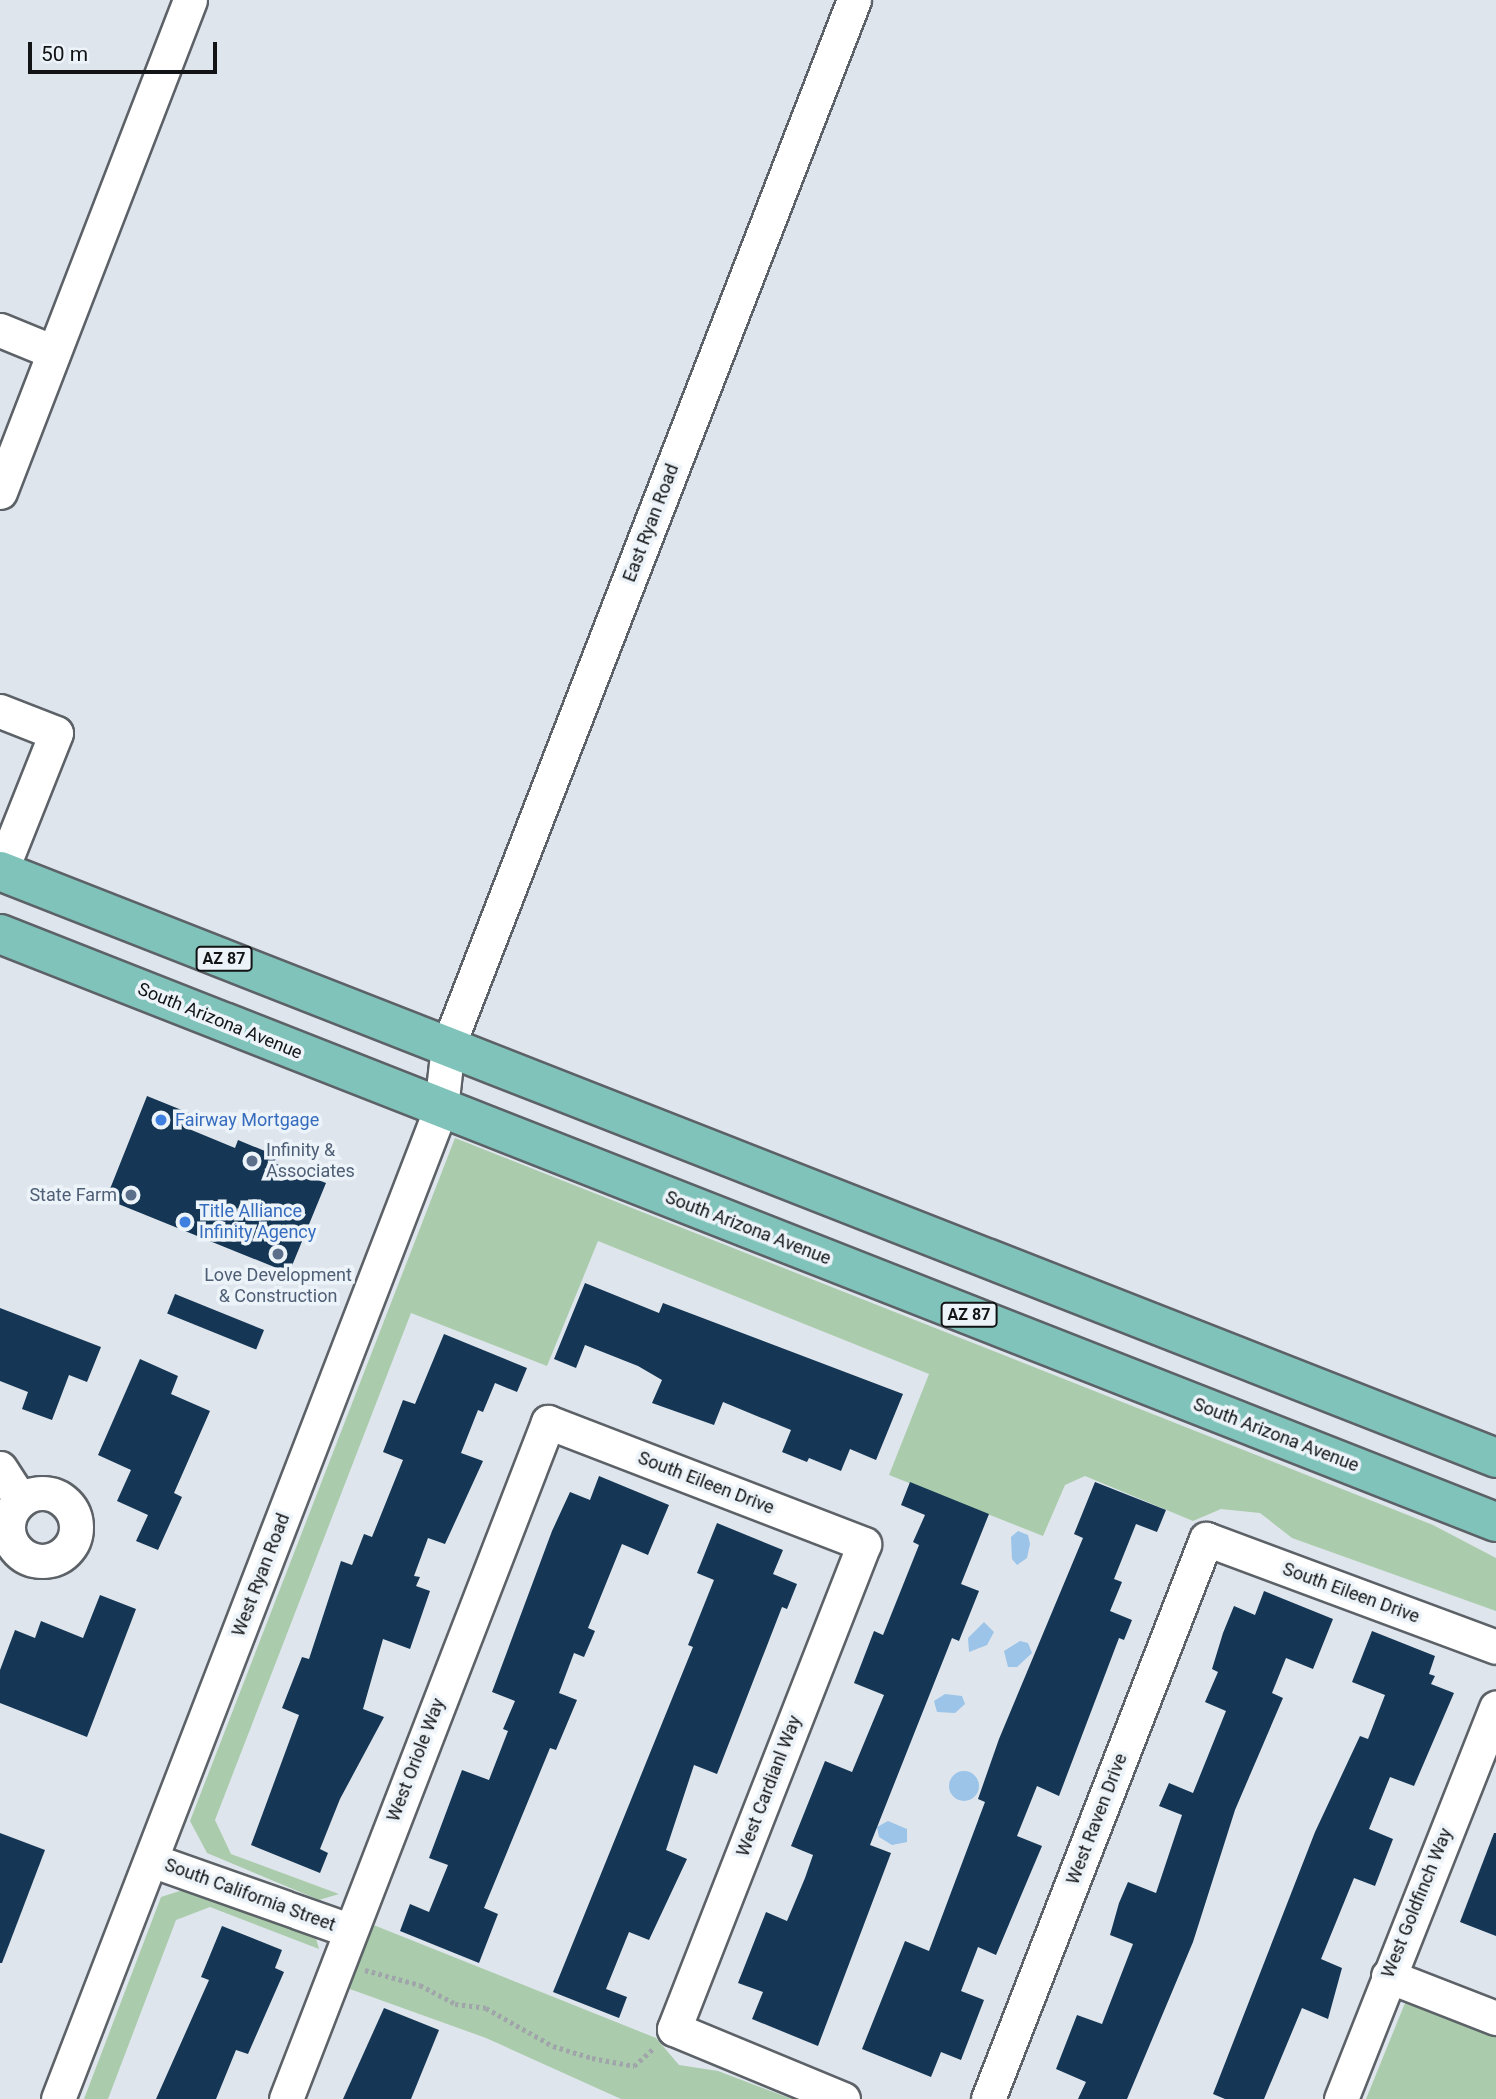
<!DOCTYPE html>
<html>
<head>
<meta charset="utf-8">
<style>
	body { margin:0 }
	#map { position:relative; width:1496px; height:2099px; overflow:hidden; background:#dfe5ec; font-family:Roboto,sans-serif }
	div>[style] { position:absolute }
	.green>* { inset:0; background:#aaccac }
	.water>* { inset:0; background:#9bc4e8 }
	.round { border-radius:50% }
	.building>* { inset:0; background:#153755; transform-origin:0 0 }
	.path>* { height:4.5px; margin-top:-2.25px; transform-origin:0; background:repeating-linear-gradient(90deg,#a0a5aa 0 3.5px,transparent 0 7px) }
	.roads { filter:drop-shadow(2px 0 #5c6267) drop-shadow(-2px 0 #5c6267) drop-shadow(0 2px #5c6267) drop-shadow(0 -2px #5c6267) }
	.minor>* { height:33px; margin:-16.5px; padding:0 16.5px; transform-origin:16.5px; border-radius:16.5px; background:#fff }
	.minor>.ring { margin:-16.5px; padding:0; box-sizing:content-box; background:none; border:33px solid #fff; border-radius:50% }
	.major>* { height:38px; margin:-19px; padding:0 19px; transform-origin:19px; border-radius:19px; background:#80c3ba }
	.dots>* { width:19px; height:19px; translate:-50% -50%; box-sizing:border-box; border:4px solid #ecf3f9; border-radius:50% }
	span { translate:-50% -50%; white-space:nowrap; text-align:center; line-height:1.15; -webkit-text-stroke:7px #ecf3f9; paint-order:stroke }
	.shield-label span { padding:2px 5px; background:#ecf3f9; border:2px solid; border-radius:5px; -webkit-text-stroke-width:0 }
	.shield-label { font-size:16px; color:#111315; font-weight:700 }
	.street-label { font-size:18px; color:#111315 }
	.shop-label { font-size:18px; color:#366cbe }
	.left { translate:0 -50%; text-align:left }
	.service-label { font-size:18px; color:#4e5e75 }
	.right { translate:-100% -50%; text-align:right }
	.scale { position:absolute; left:28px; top:42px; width:189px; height:32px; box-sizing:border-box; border:4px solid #111315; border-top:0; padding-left:9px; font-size:21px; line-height:24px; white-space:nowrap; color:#111315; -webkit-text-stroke:5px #ecf3f9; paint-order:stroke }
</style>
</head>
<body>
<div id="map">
	<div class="green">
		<div style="clip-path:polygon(455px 1138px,1433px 1525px,1496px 1558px,1496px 1611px,1292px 1538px,1260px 1513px,1221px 1509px,1193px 1521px,1085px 1476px,1065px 1485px,1043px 1536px,889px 1475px,929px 1374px,598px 1241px,547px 1366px,411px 1313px,215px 1820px,231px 1854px,339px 1894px,319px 1900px,207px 1853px,190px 1821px)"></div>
		<div style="clip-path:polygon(189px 1888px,316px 1938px,319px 1949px,210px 1907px,176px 1920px,108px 2099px,84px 2099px,161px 1897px)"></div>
		<div style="clip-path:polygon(371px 1924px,656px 2038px,679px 2065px,718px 2071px,792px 2099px,621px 2099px,486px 2038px,347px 1988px)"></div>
		<div style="clip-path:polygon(1405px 2003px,1496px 2037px,1496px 2099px,1366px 2099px)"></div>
	</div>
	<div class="water">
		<div style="clip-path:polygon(1018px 1531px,1028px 1535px,1030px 1544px,1027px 1558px,1017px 1565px,1012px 1559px,1011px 1537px)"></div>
		<div style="clip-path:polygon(984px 1622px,994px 1632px,987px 1645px,969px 1652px,968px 1638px)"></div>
		<div style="clip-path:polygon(1020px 1641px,1028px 1643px,1032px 1653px,1017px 1667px,1008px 1667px,1004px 1651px)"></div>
		<div style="clip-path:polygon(945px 1694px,962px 1696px,965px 1704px,955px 1713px,937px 1712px,934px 1701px)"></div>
		<div class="round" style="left:949px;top:1771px;width:30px;height:30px"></div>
		<div style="clip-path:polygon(888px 1821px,907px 1829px,907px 1842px,892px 1845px,879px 1837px,877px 1827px)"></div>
	</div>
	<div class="building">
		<div style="clip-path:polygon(147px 1096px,194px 1115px,189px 1129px,235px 1148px,238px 1140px,277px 1156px,274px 1163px,326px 1183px,289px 1273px,106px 1199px)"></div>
		<div style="clip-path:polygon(585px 1283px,659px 1313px,663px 1303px,903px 1394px,876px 1460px,850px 1449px,841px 1471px,809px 1458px,807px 1462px,782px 1452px,791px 1430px,723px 1402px,714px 1425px,652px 1403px,662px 1380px,638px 1366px,585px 1345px,576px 1368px,554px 1359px)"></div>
		<div style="left:175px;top:1294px;width:96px;height:21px;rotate:22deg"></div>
		<div style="clip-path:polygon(0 1308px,101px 1347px,87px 1382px,69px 1375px,52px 1420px,22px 1409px,28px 1392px,0 1381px)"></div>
		<div style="clip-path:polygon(444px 1334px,527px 1368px,517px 1392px,495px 1383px,483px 1412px,478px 1410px,461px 1453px,483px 1461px,445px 1544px,428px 1538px,414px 1576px,420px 1577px,416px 1586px,430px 1591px,410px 1649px,383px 1639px,363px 1709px,384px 1717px,340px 1799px,320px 1849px,328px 1853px,320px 1873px,251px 1845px,299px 1715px,282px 1708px,302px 1657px,309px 1659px,341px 1561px,352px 1565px,364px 1534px,372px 1537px,403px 1460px,383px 1452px,403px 1400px,415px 1404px)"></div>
		<div style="clip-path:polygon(140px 1359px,178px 1376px,171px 1394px,210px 1411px,174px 1493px,182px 1497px,158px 1550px,136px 1541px,148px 1515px,117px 1501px,131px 1470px,98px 1455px)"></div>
		<div style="clip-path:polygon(599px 1476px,669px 1505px,648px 1555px,622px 1544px,588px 1628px,595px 1631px,584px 1657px,574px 1653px,559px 1693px,577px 1700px,556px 1750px,550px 1748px,484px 1908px,498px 1914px,479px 1963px,400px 1931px,410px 1904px,429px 1912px,448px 1865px,429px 1858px,462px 1770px,489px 1780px,508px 1731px,503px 1729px,515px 1701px,492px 1692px,552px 1531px,570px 1492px,590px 1500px)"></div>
		<div style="clip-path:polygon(910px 1482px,989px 1514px,961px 1584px,979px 1591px,959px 1641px,952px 1638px,870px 1845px,891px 1853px,818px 2046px,752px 2019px,763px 1992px,738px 1983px,766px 1912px,787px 1921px,805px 1878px,813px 1855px,791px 1846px,825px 1761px,852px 1772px,884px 1695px,854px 1683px,874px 1631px,883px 1635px,919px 1545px,913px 1542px,925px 1515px,901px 1505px)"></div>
		<div style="clip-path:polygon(1095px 1482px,1166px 1510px,1157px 1532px,1136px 1524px,1114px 1579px,1122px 1582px,1110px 1611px,1132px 1620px,1124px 1640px,1119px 1638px,1059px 1796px,1037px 1786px,1017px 1836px,1042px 1846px,996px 1955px,978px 1947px,961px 1991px,984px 2000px,961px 2060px,941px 2052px,931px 2077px,862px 2049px,905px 1941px,929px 1951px,985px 1802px,978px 1799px,999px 1739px,1083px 1538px,1074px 1534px)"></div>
		<div style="clip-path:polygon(717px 1523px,783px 1550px,773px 1574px,797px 1584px,787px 1609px,782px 1607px,717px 1774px,694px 1765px,666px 1850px,687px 1859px,649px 1940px,629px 1932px,606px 1989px,627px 1997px,619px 2018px,553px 1992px,693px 1647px,688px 1645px,714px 1580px,697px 1573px)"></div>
		<div style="clip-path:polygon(1264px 1591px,1333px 1619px,1313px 1669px,1286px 1658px,1272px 1693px,1283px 1698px,1235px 1810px,1193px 1942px,1127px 2099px,1078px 2099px,1086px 2082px,1056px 2069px,1077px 2015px,1102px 2024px,1133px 1944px,1110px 1935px,1119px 1903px,1128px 1882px,1156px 1893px,1182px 1815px,1159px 1806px,1169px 1783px,1193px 1793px,1226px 1711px,1205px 1702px,1218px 1672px,1212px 1669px,1223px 1633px,1234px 1606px,1255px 1615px)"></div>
		<div style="clip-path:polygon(100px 1595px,136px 1609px,87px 1737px,0 1703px,0 1670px,15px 1630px,35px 1638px,41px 1621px,83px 1638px)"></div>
		<div style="clip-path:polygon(1372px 1631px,1435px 1656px,1429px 1674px,1435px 1676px,1431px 1684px,1454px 1693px,1414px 1786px,1390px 1777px,1369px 1829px,1393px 1839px,1375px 1886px,1354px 1878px,1321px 1959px,1342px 1968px,1328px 2019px,1302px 2008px,1264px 2099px,1225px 2099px,1213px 2094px,1315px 1832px,1360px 1736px,1368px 1739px,1385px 1695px,1352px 1682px)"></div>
		<div style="clip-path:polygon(0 1833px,45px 1850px,2px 1963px,0 1963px)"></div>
		<div style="clip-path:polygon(1494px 1833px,1496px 1833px,1496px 1936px,1460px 1922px)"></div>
		<div style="clip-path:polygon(222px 1926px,282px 1950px,275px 1968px,284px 1972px,248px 2054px,236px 2050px,216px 2099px,156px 2099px,209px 1980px,201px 1977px)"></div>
		<div style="clip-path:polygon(384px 2008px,439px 2030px,411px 2099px,343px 2099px)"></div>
	</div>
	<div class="path">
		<div style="left:365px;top:1970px;width:57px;rotate:15.3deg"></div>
		<div style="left:420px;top:1985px;width:40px;rotate:28deg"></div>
		<div style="left:455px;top:2004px;width:31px;rotate:7deg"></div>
		<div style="left:486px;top:2008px;width:77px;rotate:29.6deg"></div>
		<div style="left:553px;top:2046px;width:41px;rotate:17.1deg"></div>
		<div style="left:592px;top:2058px;width:43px;rotate:10.8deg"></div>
		<div style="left:634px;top:2066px;width:28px;rotate:-42deg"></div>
	</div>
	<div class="roads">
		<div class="minor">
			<div style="left:0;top:330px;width:58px;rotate:22.2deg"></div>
			<div style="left:0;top:492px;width:527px;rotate:-68.88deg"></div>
			<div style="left:0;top:711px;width:60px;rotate:21.4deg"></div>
			<div style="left:56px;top:733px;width:149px;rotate:111.7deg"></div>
			<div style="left:0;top:1468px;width:38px;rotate:57deg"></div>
			<div class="ring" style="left:8px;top:1493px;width:35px;height:35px"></div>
			<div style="left:151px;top:1860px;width:210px;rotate:19.5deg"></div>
			<div style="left:1388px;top:1976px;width:116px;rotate:21.3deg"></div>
			<div style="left:58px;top:2099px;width:1062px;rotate:-68.87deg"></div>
			<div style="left:441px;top:1108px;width:62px;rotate:-83.6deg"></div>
			<div style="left:448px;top:1046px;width:1122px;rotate:-68.79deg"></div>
			<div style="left:286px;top:2099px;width:726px;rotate:-68.84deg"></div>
			<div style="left:548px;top:1422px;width:339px;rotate:21.1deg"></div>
			<div style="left:864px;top:1544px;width:521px;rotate:111.39deg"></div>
			<div style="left:674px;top:2029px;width:183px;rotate:22.5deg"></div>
			<div style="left:988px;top:2099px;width:601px;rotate:-68.73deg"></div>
			<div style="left:1206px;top:1539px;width:309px;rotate:20.4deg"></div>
			<div style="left:1341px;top:2099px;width:421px;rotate:-68.4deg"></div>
		</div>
		<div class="major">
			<div style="left:0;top:871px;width:1607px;rotate:21.42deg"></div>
			<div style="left:0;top:934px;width:1607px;rotate:21.46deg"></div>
		</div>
	</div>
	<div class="dots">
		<div style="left:161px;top:1120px;background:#3f7fe0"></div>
		<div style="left:252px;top:1161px;background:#5c6f8a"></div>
		<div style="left:131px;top:1195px;background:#5c6f8a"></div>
		<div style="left:185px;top:1222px;background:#3f7fe0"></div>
		<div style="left:278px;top:1254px;background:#5c6f8a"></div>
	</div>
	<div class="shield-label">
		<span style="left:224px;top:959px">AZ 87</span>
		<span style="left:969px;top:1315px">AZ 87</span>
	</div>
	<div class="street-label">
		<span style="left:651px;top:523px;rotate:-69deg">East Ryan Road</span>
		<span style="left:220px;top:1021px;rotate:22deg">South Arizona Avenue</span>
		<span style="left:748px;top:1228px;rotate:21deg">South Arizona Avenue</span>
		<span style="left:1276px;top:1435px;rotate:21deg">South Arizona Avenue</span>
		<span style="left:706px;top:1483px;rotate:21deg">South Eileen Drive</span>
		<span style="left:261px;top:1575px;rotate:-69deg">West Ryan Road</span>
		<span style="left:1351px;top:1593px;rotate:20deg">South Eileen Drive</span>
		<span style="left:416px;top:1760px;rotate:-69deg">West Oriole Way</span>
		<span style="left:769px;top:1786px;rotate:-69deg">West Cardianl Way</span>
		<span style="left:1097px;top:1819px;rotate:-69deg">West Raven Drive</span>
		<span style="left:250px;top:1895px;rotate:20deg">South California Street</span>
		<span style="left:1417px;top:1903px;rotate:-68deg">West Goldfinch Way</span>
	</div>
	<div class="shop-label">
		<span class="left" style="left:175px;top:1120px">Fairway Mortgage</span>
		<span class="left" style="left:199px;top:1222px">Title Alliance<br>Infinity Agency</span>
	</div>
	<div class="service-label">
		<span class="left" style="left:266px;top:1161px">Infinity &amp;<br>Associates</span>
		<span class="right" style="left:117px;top:1195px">State Farm</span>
		<span style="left:278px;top:1286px">Love Development<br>&amp; Construction</span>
	</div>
	<div class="scale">50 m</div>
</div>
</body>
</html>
